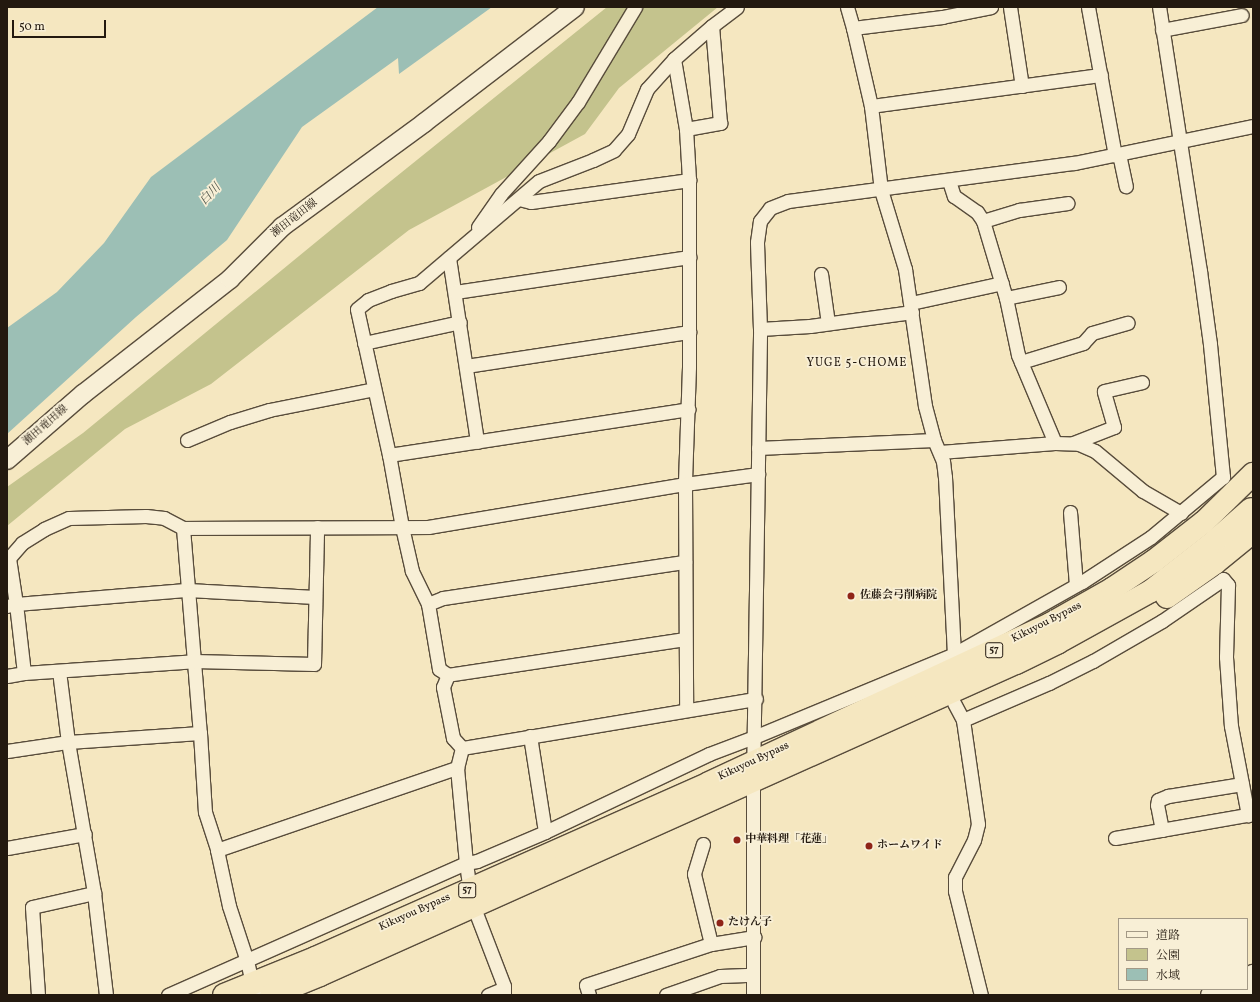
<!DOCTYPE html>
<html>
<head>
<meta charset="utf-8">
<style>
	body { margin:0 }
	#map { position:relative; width:1260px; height:1002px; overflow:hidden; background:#f5e7c0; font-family:Vollkorn,"Noto Serif JP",serif }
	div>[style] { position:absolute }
	.green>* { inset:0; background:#c4c38d }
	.water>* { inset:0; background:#9cbfb5 }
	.roads { filter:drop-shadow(1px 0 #584c3b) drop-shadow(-1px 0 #584c3b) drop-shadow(0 1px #584c3b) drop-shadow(0 -1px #584c3b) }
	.street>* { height:13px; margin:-6.5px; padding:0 6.5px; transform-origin:6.5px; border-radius:6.5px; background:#f8efd6 }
	.secondary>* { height:18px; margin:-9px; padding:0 9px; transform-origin:9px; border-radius:9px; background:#f8efd6 }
	.highway>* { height:22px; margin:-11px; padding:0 11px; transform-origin:11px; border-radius:11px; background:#f5e7c0 }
	.dots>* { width:11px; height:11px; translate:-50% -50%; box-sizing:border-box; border:2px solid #f8efd6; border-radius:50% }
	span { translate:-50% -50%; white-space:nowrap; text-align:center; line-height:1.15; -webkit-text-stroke:3.5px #f8efd6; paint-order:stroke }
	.shield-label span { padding:1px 3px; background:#f8efd6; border:1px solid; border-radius:3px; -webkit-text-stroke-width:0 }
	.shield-label { font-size:10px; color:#23190f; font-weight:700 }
	.street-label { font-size:11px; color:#23190f }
	.poi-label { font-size:11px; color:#23190f; font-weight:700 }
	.left { translate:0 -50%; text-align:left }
	.water-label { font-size:12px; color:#4d5349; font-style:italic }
	.neighbourhood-label { font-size:12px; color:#23190f; letter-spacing:1px }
	.frame { position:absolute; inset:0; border:8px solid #23190f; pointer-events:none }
	.legend { position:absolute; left:1118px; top:918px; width:130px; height:72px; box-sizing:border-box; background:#f8efd6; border:1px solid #a39986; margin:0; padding:5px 7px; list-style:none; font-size:12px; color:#23190f }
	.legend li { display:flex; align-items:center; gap:8px; height:20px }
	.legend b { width:20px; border:1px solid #a39986 }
	.scale { position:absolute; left:12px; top:20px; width:94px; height:18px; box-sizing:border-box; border:2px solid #23190f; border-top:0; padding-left:5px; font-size:12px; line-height:14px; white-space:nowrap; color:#23190f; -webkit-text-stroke:3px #f8efd6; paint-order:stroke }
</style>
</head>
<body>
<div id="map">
	<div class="green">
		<div style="clip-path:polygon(607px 7px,718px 7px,619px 88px,585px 134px,409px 230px,211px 384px,125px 429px,7px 526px,7px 487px,83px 433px,371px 197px)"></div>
	</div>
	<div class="water">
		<div style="clip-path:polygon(378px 7px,492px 7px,399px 74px,398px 58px,302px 127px,227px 240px,136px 317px,7px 434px,7px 328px,57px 292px,104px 243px,151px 177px)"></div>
	</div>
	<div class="roads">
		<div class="street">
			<div style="left:847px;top:7px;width:22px;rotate:74deg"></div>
			<div style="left:853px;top:28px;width:80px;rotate:77deg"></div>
			<div style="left:871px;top:106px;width:85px;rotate:83.2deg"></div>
			<div style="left:881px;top:190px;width:83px;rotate:73.1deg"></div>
			<div style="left:905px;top:269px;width:138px;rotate:81.7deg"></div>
			<div style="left:925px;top:406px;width:35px;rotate:75deg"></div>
			<div style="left:934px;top:440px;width:23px;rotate:67deg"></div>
			<div style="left:943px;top:461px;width:16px;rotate:83deg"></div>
			<div style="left:945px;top:477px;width:177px;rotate:87.1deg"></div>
			<div style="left:1010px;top:7px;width:80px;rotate:81.4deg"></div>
			<div style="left:1088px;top:7px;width:151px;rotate:79.7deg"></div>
			<div style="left:853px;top:28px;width:90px;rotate:-7deg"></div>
			<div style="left:942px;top:17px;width:50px;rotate:-11.5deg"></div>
			<div style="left:1162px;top:30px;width:81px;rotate:-10.6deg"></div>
			<div style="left:674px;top:59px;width:71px;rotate:80.3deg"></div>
			<div style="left:686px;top:129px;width:51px;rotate:86.6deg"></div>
			<div style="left:689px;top:180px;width:187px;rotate:90deg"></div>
			<div style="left:689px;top:367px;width:117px;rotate:92deg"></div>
			<div style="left:685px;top:484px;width:226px;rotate:89.7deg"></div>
			<div style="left:871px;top:106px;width:232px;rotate:-7.7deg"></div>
			<div style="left:686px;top:129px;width:35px;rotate:-10deg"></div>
			<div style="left:720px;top:123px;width:97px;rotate:-94.7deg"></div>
			<div style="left:1119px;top:154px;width:33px;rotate:78deg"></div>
			<div style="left:949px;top:181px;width:16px;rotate:72deg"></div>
			<div style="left:954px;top:196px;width:28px;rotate:35deg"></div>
			<div style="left:977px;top:212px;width:11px;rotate:56deg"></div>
			<div style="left:983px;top:221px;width:80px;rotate:73.4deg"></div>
			<div style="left:1006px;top:298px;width:58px;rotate:78.1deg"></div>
			<div style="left:1018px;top:355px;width:95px;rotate:67.2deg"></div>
			<div style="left:519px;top:199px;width:12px;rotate:14deg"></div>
			<div style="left:531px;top:202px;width:160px;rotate:-7.9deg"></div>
			<div style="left:983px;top:221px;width:38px;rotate:-17deg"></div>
			<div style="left:1019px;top:210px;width:49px;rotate:-8.1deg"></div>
			<div style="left:478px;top:227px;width:40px;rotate:-55.1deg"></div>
			<div style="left:501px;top:194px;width:72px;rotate:-47.8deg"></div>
			<div style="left:549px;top:141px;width:49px;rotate:-53.4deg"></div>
			<div style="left:578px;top:102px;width:111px;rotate:-59deg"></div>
			<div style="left:449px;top:258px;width:186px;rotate:81.3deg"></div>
			<div style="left:821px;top:274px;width:49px;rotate:81.9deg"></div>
			<div style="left:455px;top:292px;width:237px;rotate:-8.5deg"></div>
			<div style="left:1006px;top:298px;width:54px;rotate:-11.7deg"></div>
			<div style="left:911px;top:303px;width:93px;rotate:-12.4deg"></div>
			<div style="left:760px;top:329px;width:50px;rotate:-3.4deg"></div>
			<div style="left:810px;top:326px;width:103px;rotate:-7.8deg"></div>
			<div style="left:364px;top:343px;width:98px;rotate:-12.3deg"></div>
			<div style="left:1021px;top:362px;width:65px;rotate:-17deg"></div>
			<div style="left:1083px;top:343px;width:13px;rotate:-48deg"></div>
			<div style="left:1092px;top:333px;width:37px;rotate:-16deg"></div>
			<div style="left:466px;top:366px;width:226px;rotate:-8.7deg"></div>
			<div style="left:187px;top:440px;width:47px;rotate:-22.7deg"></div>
			<div style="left:230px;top:422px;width:41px;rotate:-17.1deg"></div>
			<div style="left:269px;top:410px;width:107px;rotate:-11.3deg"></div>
			<div style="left:1073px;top:443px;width:44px;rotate:-21.3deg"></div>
			<div style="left:1114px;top:427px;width:37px;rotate:-106deg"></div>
			<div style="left:1104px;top:391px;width:39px;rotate:-13deg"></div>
			<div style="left:758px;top:448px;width:176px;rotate:-2.6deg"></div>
			<div style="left:940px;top:452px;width:115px;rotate:-4.5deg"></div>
			<div style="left:1055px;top:443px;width:24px;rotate:2deg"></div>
			<div style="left:1079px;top:444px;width:17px;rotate:24deg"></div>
			<div style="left:1095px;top:451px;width:62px;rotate:39.8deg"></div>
			<div style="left:1143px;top:491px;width:44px;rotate:30.1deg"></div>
			<div style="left:389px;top:455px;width:303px;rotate:-8.7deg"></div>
			<div style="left:1070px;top:512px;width:73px;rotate:85.3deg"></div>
			<div style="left:183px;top:528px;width:206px;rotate:85.3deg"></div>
			<div style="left:200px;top:733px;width:79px;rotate:86.4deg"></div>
			<div style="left:205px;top:812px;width:40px;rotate:72deg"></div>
			<div style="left:217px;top:850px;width:57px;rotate:77.9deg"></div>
			<div style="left:229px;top:906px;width:58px;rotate:71.9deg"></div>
			<div style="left:247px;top:961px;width:35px;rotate:77deg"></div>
			<div style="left:428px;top:604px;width:16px;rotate:-22deg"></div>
			<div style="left:443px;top:598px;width:245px;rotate:-8.5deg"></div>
			<div style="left:7px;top:606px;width:9px;rotate:-13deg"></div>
			<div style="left:16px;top:604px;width:47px;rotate:-98.7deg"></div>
			<div style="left:9px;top:558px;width:20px;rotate:-49deg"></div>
			<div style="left:22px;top:543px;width:26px;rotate:-32deg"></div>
			<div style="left:44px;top:529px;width:27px;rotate:-24deg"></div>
			<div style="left:69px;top:518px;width:77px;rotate:-1.5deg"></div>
			<div style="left:146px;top:516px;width:18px;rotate:6deg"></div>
			<div style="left:164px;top:518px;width:21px;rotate:28deg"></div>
			<div style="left:183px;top:528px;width:245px;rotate:-0.2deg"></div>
			<div style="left:428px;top:527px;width:261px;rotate:-9.5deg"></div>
			<div style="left:685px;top:484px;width:74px;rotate:-7.8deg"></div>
			<div style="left:685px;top:639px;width:240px;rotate:171.4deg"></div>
			<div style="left:448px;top:675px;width:11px;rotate:-146deg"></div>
			<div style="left:439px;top:669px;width:66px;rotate:-99.6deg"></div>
			<div style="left:428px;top:604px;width:37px;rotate:-116deg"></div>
			<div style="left:412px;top:571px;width:45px;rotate:-102.8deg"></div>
			<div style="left:402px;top:527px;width:73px;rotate:-100.2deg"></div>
			<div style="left:389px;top:455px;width:149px;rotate:-102.4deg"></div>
			<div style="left:357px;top:309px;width:14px;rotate:-39deg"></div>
			<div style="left:368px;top:300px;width:25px;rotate:-21deg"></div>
			<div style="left:391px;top:291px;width:29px;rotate:-16deg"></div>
			<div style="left:419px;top:283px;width:157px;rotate:-40.4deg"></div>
			<div style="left:539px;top:181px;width:58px;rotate:-21.3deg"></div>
			<div style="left:593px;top:160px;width:23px;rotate:-25deg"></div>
			<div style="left:614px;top:150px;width:21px;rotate:-49deg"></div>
			<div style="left:628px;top:134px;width:49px;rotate:-67.1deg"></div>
			<div style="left:647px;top:89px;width:40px;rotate:-48deg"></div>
			<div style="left:674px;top:59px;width:50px;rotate:-41deg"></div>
			<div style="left:712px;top:26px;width:31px;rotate:-37deg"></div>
			<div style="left:59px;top:671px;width:72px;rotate:82.8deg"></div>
			<div style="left:68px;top:742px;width:153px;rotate:80.2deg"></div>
			<div style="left:94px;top:893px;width:103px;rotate:83.3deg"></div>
			<div style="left:24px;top:673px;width:69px;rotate:-96.6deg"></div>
			<div style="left:16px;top:604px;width:173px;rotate:-4.7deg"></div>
			<div style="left:188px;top:590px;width:127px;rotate:3.2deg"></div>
			<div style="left:448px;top:675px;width:13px;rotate:113deg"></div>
			<div style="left:443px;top:687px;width:52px;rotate:78.9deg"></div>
			<div style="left:453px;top:738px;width:13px;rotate:48deg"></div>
			<div style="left:462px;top:748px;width:21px;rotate:104deg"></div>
			<div style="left:457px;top:768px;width:95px;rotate:84.6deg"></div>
			<div style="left:466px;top:863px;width:37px;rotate:82deg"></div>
			<div style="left:471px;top:900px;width:92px;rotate:69deg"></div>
			<div style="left:504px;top:986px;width:9px;rotate:90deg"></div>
			<div style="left:7px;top:676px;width:17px;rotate:-10deg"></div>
			<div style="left:24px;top:673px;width:170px;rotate:-4deg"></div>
			<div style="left:194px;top:661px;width:120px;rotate:1.4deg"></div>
			<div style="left:314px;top:664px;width:137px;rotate:-88.7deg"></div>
			<div style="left:954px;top:703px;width:19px;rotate:62deg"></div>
			<div style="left:963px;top:720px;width:105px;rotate:81.8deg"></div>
			<div style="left:978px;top:824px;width:16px;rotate:104deg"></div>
			<div style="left:974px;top:840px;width:42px;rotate:117.2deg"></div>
			<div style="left:955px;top:877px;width:14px;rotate:90deg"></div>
			<div style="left:955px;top:891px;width:107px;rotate:76deg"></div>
			<div style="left:963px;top:720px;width:94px;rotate:-23.3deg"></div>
			<div style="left:1049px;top:683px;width:49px;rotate:-26.6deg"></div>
			<div style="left:1093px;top:661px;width:80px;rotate:-30.1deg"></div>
			<div style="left:1162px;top:621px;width:74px;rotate:-34.5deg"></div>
			<div style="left:1223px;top:579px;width:8px;rotate:50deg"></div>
			<div style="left:1228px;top:585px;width:72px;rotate:91.6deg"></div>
			<div style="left:1226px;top:657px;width:69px;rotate:85.9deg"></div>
			<div style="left:1231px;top:726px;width:91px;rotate:79.2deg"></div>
			<div style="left:530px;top:736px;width:97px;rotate:81.1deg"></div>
			<div style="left:462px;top:748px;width:298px;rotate:-9.5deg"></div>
			<div style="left:7px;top:751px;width:62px;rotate:-8.4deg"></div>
			<div style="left:68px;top:742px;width:132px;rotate:-3.9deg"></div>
			<div style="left:1162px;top:830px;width:25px;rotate:-101deg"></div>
			<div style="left:1157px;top:805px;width:5px;rotate:-79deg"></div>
			<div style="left:1158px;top:800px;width:11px;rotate:-22deg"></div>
			<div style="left:1168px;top:796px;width:75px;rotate:-9.2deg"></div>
			<div style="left:1115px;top:838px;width:140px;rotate:-9.9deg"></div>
			<div style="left:703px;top:844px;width:31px;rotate:107deg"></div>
			<div style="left:694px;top:874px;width:72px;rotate:76.3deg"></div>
			<div style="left:7px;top:848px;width:79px;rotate:-10.2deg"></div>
			<div style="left:217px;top:850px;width:254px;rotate:-18.9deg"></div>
			<div style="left:38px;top:995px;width:88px;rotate:-93.9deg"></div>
			<div style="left:32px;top:907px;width:64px;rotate:-12.7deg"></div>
			<div style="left:168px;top:995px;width:326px;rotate:-23.9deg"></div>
			<div style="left:466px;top:863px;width:11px;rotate:-10deg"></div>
			<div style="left:477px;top:861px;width:74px;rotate:-23.1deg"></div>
			<div style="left:545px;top:832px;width:182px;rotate:-25.4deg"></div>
			<div style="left:709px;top:754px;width:48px;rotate:-20.7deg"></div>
			<div style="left:754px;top:737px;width:217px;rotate:-22.5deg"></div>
			<div style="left:954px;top:654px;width:147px;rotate:-29.4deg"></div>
			<div style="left:1082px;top:582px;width:82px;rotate:-33.1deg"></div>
			<div style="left:1151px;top:537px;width:94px;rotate:-39.8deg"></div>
			<div style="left:1223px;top:477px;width:134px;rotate:-95.6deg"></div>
			<div style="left:1210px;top:344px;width:74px;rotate:-97.8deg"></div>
			<div style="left:1200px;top:271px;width:267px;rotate:-98.8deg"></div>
			<div style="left:488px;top:995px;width:15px;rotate:-23deg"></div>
			<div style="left:589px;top:995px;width:10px;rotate:-107deg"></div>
			<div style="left:586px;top:985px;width:132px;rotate:-18.2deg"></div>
			<div style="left:711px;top:944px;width:44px;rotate:-9.2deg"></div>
			<div style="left:666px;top:995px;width:57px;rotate:-19.4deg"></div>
			<div style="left:720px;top:976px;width:33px;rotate:-2deg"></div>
			<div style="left:753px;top:995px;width:214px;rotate:-90deg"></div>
			<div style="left:753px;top:781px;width:452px;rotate:-89.1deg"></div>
			<div style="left:760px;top:329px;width:87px;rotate:-92deg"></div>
			<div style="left:757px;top:242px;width:21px;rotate:-82deg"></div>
			<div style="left:760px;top:221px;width:16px;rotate:-52deg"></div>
			<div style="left:770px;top:208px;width:19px;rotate:-21deg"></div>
			<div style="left:788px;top:201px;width:289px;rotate:-7.6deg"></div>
			<div style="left:1074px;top:163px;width:183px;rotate:-11.7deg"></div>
		</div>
		<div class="secondary">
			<div style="left:7px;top:460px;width:101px;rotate:-41deg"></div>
			<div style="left:83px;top:394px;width:187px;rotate:-38deg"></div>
			<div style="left:230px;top:279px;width:74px;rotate:-45deg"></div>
			<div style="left:282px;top:227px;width:176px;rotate:-36.2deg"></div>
			<div style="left:424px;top:123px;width:190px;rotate:-37.5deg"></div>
			<div style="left:1247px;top:977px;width:7px;rotate:-27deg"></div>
			<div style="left:1210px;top:995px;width:14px;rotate:-25deg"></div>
			<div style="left:1237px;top:995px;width:17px;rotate:-21deg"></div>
		</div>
		<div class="highway">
			<div style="left:1167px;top:597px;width:59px;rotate:-35.3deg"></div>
			<div style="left:1215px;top:563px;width:49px;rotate:-39.2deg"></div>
			<div style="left:224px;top:995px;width:98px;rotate:-22.1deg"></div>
			<div style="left:315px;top:958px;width:431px;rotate:-23.9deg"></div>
			<div style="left:709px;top:783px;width:376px;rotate:-25deg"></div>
			<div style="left:1050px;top:624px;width:71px;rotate:-29.4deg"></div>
			<div style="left:1112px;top:589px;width:50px;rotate:-33.7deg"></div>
			<div style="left:1154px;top:561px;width:63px;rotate:-38deg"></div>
			<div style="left:1204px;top:522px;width:69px;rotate:-44.4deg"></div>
			<div style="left:271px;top:995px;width:53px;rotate:-22.2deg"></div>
			<div style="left:320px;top:975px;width:763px;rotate:-24.15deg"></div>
			<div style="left:1016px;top:663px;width:46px;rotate:-26deg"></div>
			<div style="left:1057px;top:643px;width:107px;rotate:-29deg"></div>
			<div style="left:1151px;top:591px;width:84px;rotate:-38.2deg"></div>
			<div style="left:1217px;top:539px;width:45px;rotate:-41.4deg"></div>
		</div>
	</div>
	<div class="dots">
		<div style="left:851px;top:596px;background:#8f2418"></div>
		<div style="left:737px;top:840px;background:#8f2418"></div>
		<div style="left:869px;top:846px;background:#8f2418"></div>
		<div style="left:720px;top:923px;background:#8f2418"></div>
	</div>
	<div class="shield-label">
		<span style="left:994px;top:650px">57</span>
		<span style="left:467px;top:890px">57</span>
	</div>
	<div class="street-label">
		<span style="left:295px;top:219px;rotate:-38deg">瀬田竜田線</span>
		<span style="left:46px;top:426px;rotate:-41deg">瀬田竜田線</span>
		<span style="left:1047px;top:623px;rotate:-27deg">Kikuyou Bypass</span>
		<span style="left:754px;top:762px;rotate:-25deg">Kikuyou Bypass</span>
		<span style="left:415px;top:913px;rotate:-24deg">Kikuyou Bypass</span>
	</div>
	<div class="poi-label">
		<span class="left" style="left:860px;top:596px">佐藤会弓削病院</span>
		<span class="left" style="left:745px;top:840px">中華料理「花蓮」</span>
		<span class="left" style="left:877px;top:846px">ホームワイド</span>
		<span class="left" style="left:728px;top:923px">たけん子</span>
	</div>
	<div class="water-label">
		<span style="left:211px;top:195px;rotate:-47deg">白川</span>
	</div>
	<div class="neighbourhood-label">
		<span style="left:857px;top:364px">YUGE 5-CHOME</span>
	</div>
	<div class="frame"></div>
	<ul class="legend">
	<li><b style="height:5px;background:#f8efd6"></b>道路</li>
	<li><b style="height:11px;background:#c4c38d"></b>公園</li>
	<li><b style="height:11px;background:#9cbfb5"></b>水域</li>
	</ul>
	<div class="scale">50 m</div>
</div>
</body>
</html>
